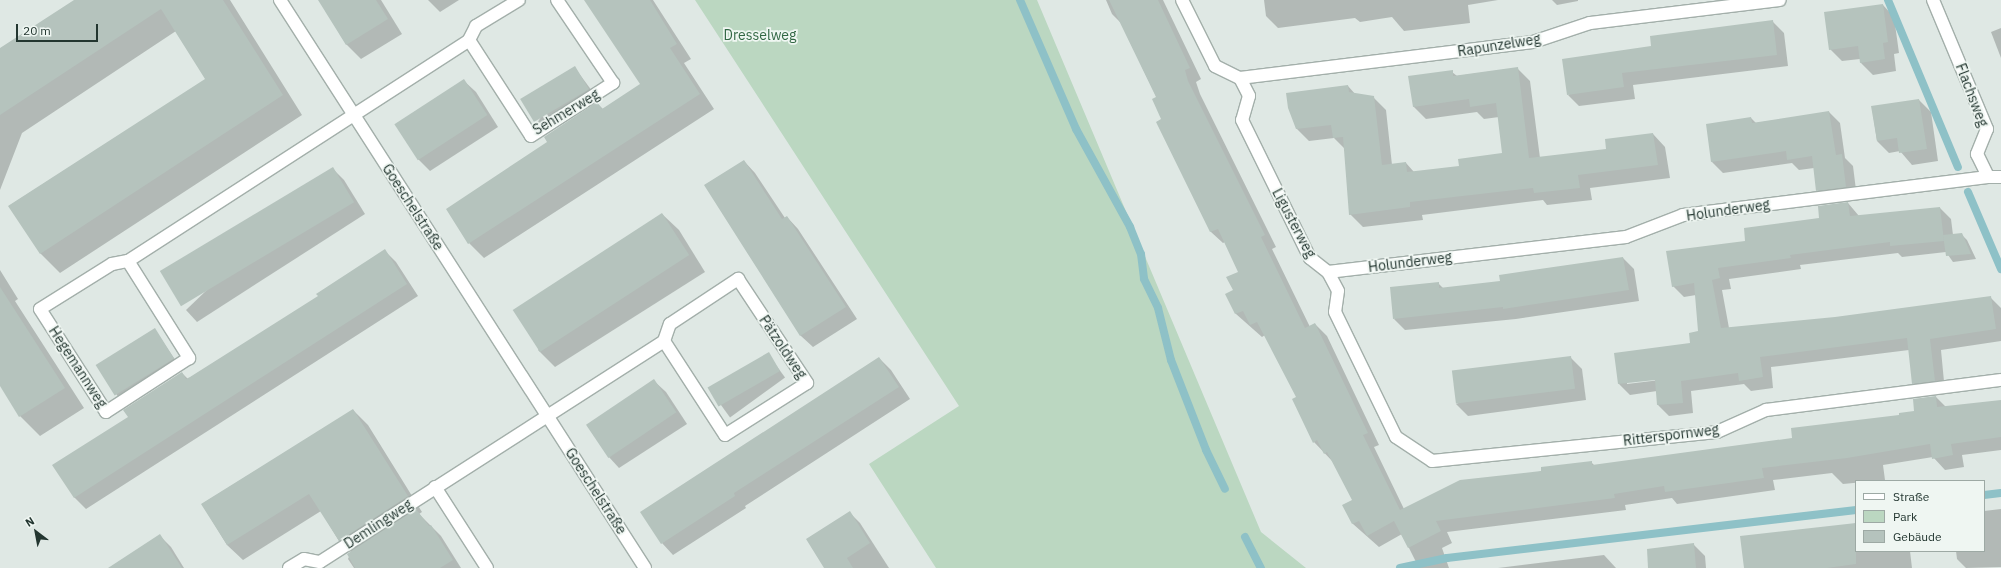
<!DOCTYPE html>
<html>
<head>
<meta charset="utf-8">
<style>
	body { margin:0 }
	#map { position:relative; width:2001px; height:568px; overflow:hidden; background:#dfe8e4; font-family:"IBM Plex Sans",sans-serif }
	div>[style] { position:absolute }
	.green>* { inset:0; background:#bbd7c1 }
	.shadow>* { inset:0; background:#0003; transform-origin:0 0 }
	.stream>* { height:8px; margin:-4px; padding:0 4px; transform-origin:4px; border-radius:4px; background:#8ec1c7 }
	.building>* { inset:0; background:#b5c3bd; transform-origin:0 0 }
	.roads { filter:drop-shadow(1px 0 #a3afaa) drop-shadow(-1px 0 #a3afaa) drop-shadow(0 1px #a3afaa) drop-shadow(0 -1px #a3afaa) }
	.street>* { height:12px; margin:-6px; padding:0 6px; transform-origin:6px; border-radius:6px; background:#fff }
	span { translate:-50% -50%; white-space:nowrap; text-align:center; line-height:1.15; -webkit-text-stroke:3.5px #eff6f2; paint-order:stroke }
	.park-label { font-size:14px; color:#326744 }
	.street-label { font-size:14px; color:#233630 }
	.legend { position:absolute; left:1855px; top:480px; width:130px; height:72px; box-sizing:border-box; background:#eff6f2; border:1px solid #9da9a4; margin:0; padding:5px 7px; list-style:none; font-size:12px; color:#233630 }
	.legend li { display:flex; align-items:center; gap:8px; height:20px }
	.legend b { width:20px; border:1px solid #9da9a4 }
	.north { position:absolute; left:16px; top:512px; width:40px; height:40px; -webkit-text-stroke:3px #eff6f2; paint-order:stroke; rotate:328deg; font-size:11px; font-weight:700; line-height:16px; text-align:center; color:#233630 }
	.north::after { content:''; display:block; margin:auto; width:14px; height:18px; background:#233630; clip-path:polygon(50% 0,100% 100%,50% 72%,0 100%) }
	.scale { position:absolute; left:16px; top:24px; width:82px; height:18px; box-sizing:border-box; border:2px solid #233630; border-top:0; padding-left:5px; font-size:12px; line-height:14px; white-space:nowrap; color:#233630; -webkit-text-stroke:3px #eff6f2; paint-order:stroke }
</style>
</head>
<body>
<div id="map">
	<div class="green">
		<div style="clip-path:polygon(695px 0,1037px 0,1261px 532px,1306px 568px,936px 568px,869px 464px,959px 406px)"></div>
	</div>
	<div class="shadow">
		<div style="clip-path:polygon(76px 0,230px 0,302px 115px,60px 273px,41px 254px,9px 206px,207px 79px,176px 31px,22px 133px,0 190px,0 49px)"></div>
		<div style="clip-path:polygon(319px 0,381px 0,402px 34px,361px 59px,346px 44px)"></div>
		<div style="clip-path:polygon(428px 0,459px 0,440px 12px)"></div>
		<div style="clip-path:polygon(587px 0,653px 0,691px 59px,684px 63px,714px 109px,484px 258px,469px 243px,549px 143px,597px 103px,603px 109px,642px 84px)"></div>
		<div style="clip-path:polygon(1106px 0,1163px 0,1201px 79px,1196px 82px,1200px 94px,1276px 247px,1272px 249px,1310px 327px,1315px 324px,1327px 336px,1379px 445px,1374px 447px,1404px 509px,1542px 471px,1591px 462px,1595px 466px,1793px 439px,1901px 416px,1916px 412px,1936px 397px,1946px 407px,2001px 401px,2001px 450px,1962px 455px,1964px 467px,1945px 470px,1933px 457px,1883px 465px,1885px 480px,1843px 484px,1832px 473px,1773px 480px,1775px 490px,1677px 504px,1672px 498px,1625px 505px,1626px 510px,1447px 532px,1452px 543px,1442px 548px,1449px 568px,1419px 568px,1402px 534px,1379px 547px,1353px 524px,1344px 506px,1354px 501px,1334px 463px,1314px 442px,1298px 398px,1265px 335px,1262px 337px,1236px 314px,1234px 290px,1239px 272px,1225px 242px,1223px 243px,1211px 232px,1157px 122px,1163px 119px,1157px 98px,1121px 23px,1112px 14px)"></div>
		<div style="clip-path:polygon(1264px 0,1498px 0,1468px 5px,1470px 23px,1404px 31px,1392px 17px,1360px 22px,1355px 18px,1278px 28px,1266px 16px)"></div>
		<div style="clip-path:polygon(1552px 0,1578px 0,1578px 1px,1557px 5px)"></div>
		<div style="clip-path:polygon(1883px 5px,1894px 17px,1899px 53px,1894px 54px,1896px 71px,1873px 75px,1861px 63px,1860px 59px,1842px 61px,1830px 49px)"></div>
		<div style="clip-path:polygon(1772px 21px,1784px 33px,1788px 66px,1633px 85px,1635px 99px,1579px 106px,1568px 95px,1653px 47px)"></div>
		<div style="clip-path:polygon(2001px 28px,2001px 58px,1991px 32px)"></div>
		<div style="clip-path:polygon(575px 68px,595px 95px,543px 129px,537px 123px)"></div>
		<div style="clip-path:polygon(1517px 68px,1530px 81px,1540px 158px,1607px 150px,1653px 134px,1665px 147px,1670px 178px,1590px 188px,1592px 200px,1547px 205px,1543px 200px,1422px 215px,1423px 220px,1363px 227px,1350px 214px,1345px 149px,1334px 138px,1309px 141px,1296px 128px,1348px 86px,1356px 95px,1373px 97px,1386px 110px,1392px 165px,1406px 163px,1414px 172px,1460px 167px,1504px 154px,1499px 117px,1484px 119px,1477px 112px,1426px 119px,1413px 106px,1452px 72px,1457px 76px)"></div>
		<div style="clip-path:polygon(464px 81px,476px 92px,498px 127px,430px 171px,418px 159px)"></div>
		<div style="clip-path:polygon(1919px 100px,1931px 112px,1938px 161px,1912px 165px,1900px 151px,1889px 153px,1877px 141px,1872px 107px)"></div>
		<div style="clip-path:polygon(1829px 112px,1840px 123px,1845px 158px,1853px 166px,1857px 198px,1828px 201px,1817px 190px,1814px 168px,1799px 170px,1792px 163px,1723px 173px,1712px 162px,1707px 125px,1751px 118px,1756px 123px)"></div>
		<div style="clip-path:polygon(744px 161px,755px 173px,785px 218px,787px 217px,798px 229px,857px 319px,813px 347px,801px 336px,705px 185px)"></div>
		<div style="clip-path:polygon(333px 169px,344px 180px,365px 214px,197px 322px,186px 310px)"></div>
		<div style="clip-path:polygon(evenodd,1848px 203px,1859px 216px,1940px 208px,1951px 219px,1953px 235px,1961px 234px,1967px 240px,1976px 259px,1953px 262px,1946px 252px,1902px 257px,1898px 253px,1800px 265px,1801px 269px,1729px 279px,1731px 289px,1722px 290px,1729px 328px,1835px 318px,1990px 297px,2001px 308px,2001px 341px,1941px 350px,1945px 392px,1924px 394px,1913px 383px,1909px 350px,1771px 367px,1773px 388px,1751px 391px,1744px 384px,1691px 391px,1693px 413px,1669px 416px,1658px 405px,1657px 391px,1630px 395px,1619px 384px,1615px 354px,1691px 344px,1699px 332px,1696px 295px,1684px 297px,1673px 286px,1746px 242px,1821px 219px,1848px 203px,1660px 378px,1660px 380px,1627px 384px,1627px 382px,1660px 378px)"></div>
		<div style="clip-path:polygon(662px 214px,679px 230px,705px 272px,555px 367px,538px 350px)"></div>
		<div style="clip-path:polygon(385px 251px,396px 262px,418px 296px,86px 509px,74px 497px,129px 417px,182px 373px,188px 379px,319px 297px)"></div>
		<div style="clip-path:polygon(1623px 258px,1634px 269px,1639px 301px,1516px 319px,1405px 330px,1394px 319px,1438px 283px,1444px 289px,1501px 282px)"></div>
		<div style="clip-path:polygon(0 270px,18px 299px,15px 301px,84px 408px,40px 436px,20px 416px,0 369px)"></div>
		<div style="left:155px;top:330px;width:42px;height:68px;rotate:56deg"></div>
		<div style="left:768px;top:354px;width:29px;height:68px;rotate:54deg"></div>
		<div style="clip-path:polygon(879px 358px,891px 370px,910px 399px,745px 506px,746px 508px,673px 555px,662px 543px)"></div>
		<div style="clip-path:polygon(1571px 358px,1582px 369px,1586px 400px,1468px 416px,1456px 404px)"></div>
		<div style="clip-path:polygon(654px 381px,666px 392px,687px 424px,619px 468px,608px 456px)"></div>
		<div style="clip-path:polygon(353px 410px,368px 425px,422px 512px,419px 514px,441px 536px,461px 568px,354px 568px,348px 559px,351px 552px,339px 541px,321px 511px,243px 560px,227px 545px,202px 504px)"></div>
		<div style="clip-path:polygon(2001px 509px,2001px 567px,1966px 568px,1957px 559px,1956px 551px,1984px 551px,1984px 511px)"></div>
		<div style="clip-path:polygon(849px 512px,860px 523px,889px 568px,825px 568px)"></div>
		<div style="clip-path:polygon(1856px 523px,1856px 551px,1910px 551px,1912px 568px,1745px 568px)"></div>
		<div style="clip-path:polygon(160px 536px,171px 547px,184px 568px,136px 568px)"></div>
		<div style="clip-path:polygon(1693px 544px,1705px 556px,1706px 568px,1650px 568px)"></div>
		<div style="clip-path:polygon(1604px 555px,1616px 568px,1498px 568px)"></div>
	</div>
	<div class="stream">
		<div style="left:1020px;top:0;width:141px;rotate:66.5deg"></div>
		<div style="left:1076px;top:129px;width:112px;rotate:61.1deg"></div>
		<div style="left:1130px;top:227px;width:29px;rotate:68deg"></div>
		<div style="left:1141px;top:254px;width:25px;rotate:83deg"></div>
		<div style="left:1144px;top:279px;width:32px;rotate:64deg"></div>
		<div style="left:1158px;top:308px;width:54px;rotate:76deg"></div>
		<div style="left:1171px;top:360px;width:97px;rotate:68.7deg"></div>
		<div style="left:1206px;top:450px;width:43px;rotate:64deg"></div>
		<div style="left:1888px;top:0;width:181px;rotate:67.3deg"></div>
		<div style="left:1968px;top:192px;width:84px;rotate:66.8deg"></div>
		<div style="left:1984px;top:495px;width:17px;rotate:-7deg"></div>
		<div style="left:1245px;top:537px;width:35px;rotate:63deg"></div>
		<div style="left:1400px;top:568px;width:48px;rotate:-12deg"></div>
		<div style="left:1447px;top:558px;width:412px;rotate:-6.7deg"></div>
	</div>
	<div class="building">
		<div style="clip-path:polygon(74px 0,223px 0,283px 95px,40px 254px,8px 206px,205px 79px,161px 9px,0 115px,0 48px)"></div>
		<div style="clip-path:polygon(318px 0,376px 0,388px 19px,346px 45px)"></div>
		<div style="clip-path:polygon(584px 0,650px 0,677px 44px,670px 48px,700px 94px,468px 244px,446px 209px,547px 142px,544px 137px,597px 102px,602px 109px,640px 84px)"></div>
		<div style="clip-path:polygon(1109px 0,1158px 0,1190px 68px,1185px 70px,1188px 81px,1265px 235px,1261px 237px,1305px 328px,1315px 323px,1368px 433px,1363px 435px,1400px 510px,1460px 480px,1541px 471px,1541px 467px,1592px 461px,1592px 465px,1792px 438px,1791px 428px,1899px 415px,1899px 413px,1914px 411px,1913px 399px,1936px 396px,1937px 407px,2001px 400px,2001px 437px,1951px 444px,1953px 455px,1932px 459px,1930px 444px,1847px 458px,1762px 468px,1764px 478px,1665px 492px,1664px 486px,1614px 494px,1615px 498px,1436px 521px,1441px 531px,1408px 548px,1394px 521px,1367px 536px,1359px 521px,1352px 524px,1342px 505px,1352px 500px,1327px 452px,1324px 454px,1317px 440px,1313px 443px,1292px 399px,1296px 397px,1257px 322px,1250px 325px,1243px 311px,1235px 314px,1225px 294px,1233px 290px,1226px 277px,1238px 272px,1218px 229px,1210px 232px,1156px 122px,1161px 119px,1152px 99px,1156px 97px)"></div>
		<div style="clip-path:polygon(1883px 4px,1888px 42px,1883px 43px,1885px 59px,1860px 63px,1858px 46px,1829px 50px,1824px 12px)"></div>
		<div style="clip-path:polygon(1773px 20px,1777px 55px,1622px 73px,1624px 87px,1567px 95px,1562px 59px,1651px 46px,1650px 36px)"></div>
		<div style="left:575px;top:66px;width:27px;height:64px;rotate:59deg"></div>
		<div style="clip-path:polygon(1518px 67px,1529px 158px,1606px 149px,1605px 139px,1653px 133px,1658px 165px,1578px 175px,1580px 188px,1534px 193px,1533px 188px,1410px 202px,1410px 207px,1349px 215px,1343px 137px,1333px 138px,1331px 125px,1296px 129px,1288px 108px,1286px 93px,1348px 85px,1349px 92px,1374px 96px,1382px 165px,1406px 162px,1407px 172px,1459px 166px,1458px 159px,1502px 153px,1496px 103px,1470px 107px,1469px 99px,1413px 107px,1408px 76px,1453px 70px,1453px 76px)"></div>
		<div style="left:464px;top:79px;width:43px;height:83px;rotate:57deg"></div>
		<div style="clip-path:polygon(1919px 99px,1927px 149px,1899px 153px,1897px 138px,1877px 141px,1871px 106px)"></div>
		<div style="clip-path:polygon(1829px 111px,1836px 155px,1842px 154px,1846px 187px,1816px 191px,1812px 156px,1787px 160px,1786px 151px,1711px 162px,1706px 124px,1751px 117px,1752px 123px)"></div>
		<div style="clip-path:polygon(744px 160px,782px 219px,787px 216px,846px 307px,800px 336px,704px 185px)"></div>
		<div style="left:333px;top:167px;width:41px;height:202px;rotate:59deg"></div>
		<div style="clip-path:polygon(1848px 202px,1850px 216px,1940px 207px,1944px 241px,1890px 246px,1890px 242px,1790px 255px,1791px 258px,1718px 268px,1720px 278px,1712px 280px,1721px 328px,1835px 317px,1991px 296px,1996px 329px,1930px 339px,1935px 381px,1912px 384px,1907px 338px,1760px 357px,1763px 377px,1739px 381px,1738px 373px,1681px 381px,1683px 403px,1657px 405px,1655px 380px,1618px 384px,1614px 353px,1690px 343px,1689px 333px,1698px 331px,1694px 283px,1672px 287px,1666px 251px,1745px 241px,1744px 228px,1819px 218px,1818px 206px)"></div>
		<div style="left:662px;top:213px;width:50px;height:178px;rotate:57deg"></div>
		<div style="clip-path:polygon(1962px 233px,1971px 254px,1946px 256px,1943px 235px)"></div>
		<div style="clip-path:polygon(385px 249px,407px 284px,74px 498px,52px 465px,128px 417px,123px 410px,182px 372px,186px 379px,190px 377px,318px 296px,316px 294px)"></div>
		<div style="clip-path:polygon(1623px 257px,1629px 290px,1503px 309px,1503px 307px,1393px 319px,1390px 287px,1439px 282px,1439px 288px,1500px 281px,1499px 275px)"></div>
		<div style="clip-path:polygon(0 287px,65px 388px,19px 417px,0 386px)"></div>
		<div style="left:155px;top:328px;width:36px;height:70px;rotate:58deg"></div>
		<div style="left:769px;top:352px;width:22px;height:71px;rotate:60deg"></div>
		<div style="left:1571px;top:356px;width:33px;height:120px;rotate:83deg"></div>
		<div style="clip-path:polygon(879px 357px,899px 387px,734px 493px,735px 496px,661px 544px,640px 512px)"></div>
		<div style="left:654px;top:379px;width:40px;height:82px;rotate:56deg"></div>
		<div style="clip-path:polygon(353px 409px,408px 496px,339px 541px,309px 494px,227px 545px,201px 504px)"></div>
		<div style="clip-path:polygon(416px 509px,429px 526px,431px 525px,453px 560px,440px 568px,355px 568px,347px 554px)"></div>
		<div style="clip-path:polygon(850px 511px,870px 543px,847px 558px,853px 568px,824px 568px,806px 539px)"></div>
		<div style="clip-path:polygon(1856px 523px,1856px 564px,1827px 568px,1744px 568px,1740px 536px)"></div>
		<div style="clip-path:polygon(160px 534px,182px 568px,108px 568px)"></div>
		<div style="clip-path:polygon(1694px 543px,1696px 568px,1648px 568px,1647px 549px)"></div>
	</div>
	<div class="roads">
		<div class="street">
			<div style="left:280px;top:0;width:675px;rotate:57.27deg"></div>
			<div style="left:1182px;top:0;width:74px;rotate:63.4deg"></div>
			<div style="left:1215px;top:66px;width:28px;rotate:26deg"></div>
			<div style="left:1240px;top:78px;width:20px;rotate:63deg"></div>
			<div style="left:1249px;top:96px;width:25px;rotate:106deg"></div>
			<div style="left:1242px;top:120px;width:154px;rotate:63.8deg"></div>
			<div style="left:1310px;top:258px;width:23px;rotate:38deg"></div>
			<div style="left:1328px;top:272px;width:21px;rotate:62deg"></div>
			<div style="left:1338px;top:291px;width:21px;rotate:98deg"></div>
			<div style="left:1335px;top:312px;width:139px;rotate:64deg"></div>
			<div style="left:1396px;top:437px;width:43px;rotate:33.7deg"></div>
			<div style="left:1432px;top:461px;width:286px;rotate:-5.8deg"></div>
			<div style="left:1717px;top:432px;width:54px;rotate:-24.2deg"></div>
			<div style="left:1766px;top:410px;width:237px;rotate:-7.3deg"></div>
			<div style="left:1933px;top:0;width:140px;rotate:67.3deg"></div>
			<div style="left:1987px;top:129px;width:27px;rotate:112deg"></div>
			<div style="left:1977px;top:154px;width:25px;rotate:64deg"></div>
			<div style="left:1988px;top:177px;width:13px"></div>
			<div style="left:469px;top:40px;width:114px;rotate:57.1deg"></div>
			<div style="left:531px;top:136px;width:98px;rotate:-32.9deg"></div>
			<div style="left:613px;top:83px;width:100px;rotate:-124deg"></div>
			<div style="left:1240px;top:78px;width:295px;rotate:-7deg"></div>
			<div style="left:1533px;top:42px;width:60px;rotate:-18.4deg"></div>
			<div style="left:1590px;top:23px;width:191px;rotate:-6.9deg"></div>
			<div style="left:128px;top:261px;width:115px;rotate:57.8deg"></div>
			<div style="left:189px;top:358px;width:99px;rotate:147deg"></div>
			<div style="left:106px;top:412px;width:122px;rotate:-122.7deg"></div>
			<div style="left:40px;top:309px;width:85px;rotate:-32deg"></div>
			<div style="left:112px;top:264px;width:16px;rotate:-11deg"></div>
			<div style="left:128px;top:261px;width:406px;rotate:-32.9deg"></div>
			<div style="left:469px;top:40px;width:16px;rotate:-63deg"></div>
			<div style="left:476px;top:26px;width:50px;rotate:-31.2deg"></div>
			<div style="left:1328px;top:272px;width:300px;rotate:-6.7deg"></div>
			<div style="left:1626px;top:237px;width:61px;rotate:-21.1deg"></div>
			<div style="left:1683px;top:215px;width:307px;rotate:-7.1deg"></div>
			<div style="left:435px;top:487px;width:96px;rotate:57.3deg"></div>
			<div style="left:289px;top:568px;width:17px;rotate:-31deg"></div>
			<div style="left:304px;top:559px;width:16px;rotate:11deg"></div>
			<div style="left:320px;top:562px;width:409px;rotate:-32.7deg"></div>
			<div style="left:664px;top:341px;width:18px;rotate:-71deg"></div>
			<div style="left:670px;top:324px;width:82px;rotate:-33.5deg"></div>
			<div style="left:738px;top:279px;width:125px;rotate:56.4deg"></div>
			<div style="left:807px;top:383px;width:97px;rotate:147.6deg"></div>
			<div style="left:725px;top:435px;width:112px;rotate:-123deg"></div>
		</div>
	</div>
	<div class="park-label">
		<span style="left:760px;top:35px">Dresselweg</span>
	</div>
	<div class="street-label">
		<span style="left:1499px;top:45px;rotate:-9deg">Rapunzelweg</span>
		<span style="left:1972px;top:95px;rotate:69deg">Flachsweg</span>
		<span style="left:566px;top:112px;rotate:-31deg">Sehmerweg</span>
		<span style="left:413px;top:207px;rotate:57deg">Goeschelstraße</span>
		<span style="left:1728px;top:210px;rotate:-8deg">Holunderweg</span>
		<span style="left:1294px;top:223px;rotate:62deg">Ligusterweg</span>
		<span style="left:1410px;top:262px;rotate:-7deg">Holunderweg</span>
		<span style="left:783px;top:347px;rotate:56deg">Pätzoldweg</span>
		<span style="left:78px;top:367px;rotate:57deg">Hegemannweg</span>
		<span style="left:1671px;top:435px;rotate:-7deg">Ritterspornweg</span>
		<span style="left:596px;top:491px;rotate:57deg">Goeschelstraße</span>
		<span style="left:378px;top:524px;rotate:-33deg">Demlingweg</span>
	</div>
	<ul class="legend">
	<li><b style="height:5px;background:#fff"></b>Straße</li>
	<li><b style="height:11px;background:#bbd7c1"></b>Park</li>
	<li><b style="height:11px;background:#b5c3bd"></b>Gebäude</li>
	</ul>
	<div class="north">N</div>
	<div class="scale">20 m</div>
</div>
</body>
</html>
